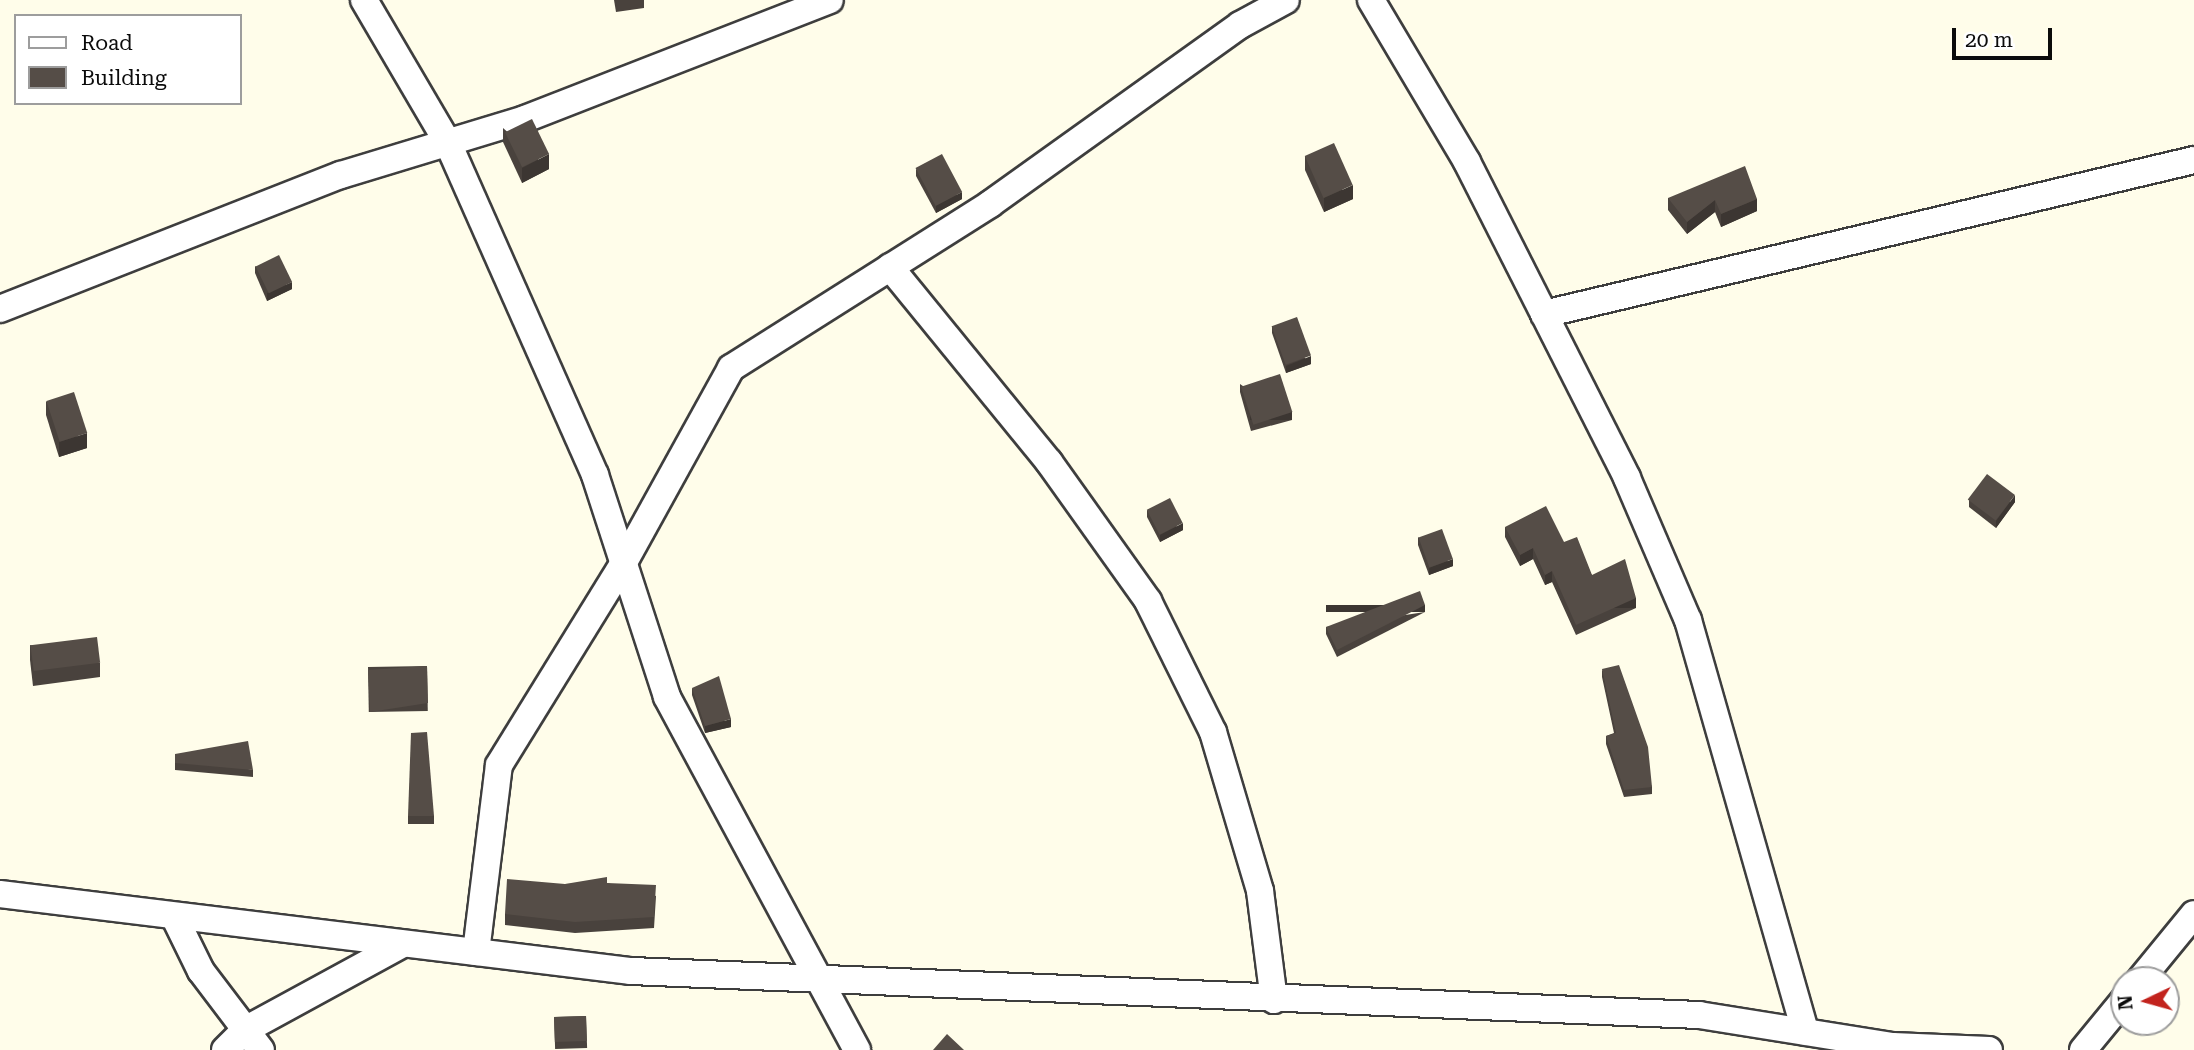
<!DOCTYPE html>
<html>
<head>
<meta charset="utf-8">
<style>
	body { margin:0 }
	#map { position:relative; width:2194px; height:1050px; overflow:hidden; background:#fffdea; font-family:"Roboto Serif",serif }
	div>[style] { position:absolute }
	.roads { filter:drop-shadow(2px 0 #3e3e3e) drop-shadow(-2px 0 #3e3e3e) drop-shadow(0 2px #3e3e3e) drop-shadow(0 -2px #3e3e3e) }
	.minor>* { height:26px; margin:-13px; padding:0 13px; transform-origin:13px; border-radius:13px; background:#fff }
	.wall>* { inset:0; background:#49423d; transform-origin:0 0 }
	.shaded-wall>* { inset:0; background:#3c3632; transform-origin:0 0 }
	.building>* { inset:0; background:#554d47; transform-origin:0 0 }
	span { translate:-50% -50%; white-space:nowrap; text-align:center; line-height:1.15; -webkit-text-stroke:7px #fff; paint-order:stroke }
	.legend { position:absolute; left:14px; top:14px; width:228px; height:91px; box-sizing:border-box; background:#fff; border:2px solid #9d9d9d; margin:0; padding:9px 12px; list-style:none; font-size:21px; color:#0b0b0b }
	.legend li { display:flex; align-items:center; gap:14px; height:35px }
	.legend b { width:35px; border:2px solid #9d9d9d }
	.north { position:absolute; left:2110px; top:966px; width:70px; height:70px; box-sizing:border-box; background:#fff; border:2px solid #9d9d9d; border-radius:50%; rotate:265deg; font-size:19px; font-weight:700; line-height:28px; text-align:center; color:#0b0b0b }
	.north::after { content:''; display:block; margin:auto; width:24px; height:32px; background:#c2231d; clip-path:polygon(50% 0,100% 100%,50% 72%,0 100%) }
	.scale { position:absolute; left:1952px; top:28px; width:100px; height:32px; box-sizing:border-box; border:4px solid #0b0b0b; border-top:0; padding-left:9px; font-size:21px; line-height:24px; white-space:nowrap; color:#0b0b0b; -webkit-text-stroke:5px #fff; paint-order:stroke }
</style>
</head>
<body>
<div id="map">
	<div class="roads">
		<div class="minor">
			<div style="left:364px;top:0;width:166px;rotate:59.6deg"></div>
			<div style="left:448px;top:143px;width:363px;rotate:66.1deg"></div>
			<div style="left:595px;top:475px;width:233px;rotate:72deg"></div>
			<div style="left:667px;top:697px;width:401px;rotate:61.7deg"></div>
			<div style="left:1371px;top:0;width:188px;rotate:59.3deg"></div>
			<div style="left:1467px;top:162px;width:354px;rotate:63.1deg"></div>
			<div style="left:1627px;top:478px;width:155px;rotate:66.8deg"></div>
			<div style="left:1688px;top:620px;width:428px;rotate:74.1deg"></div>
			<div style="left:890px;top:267px;width:252px;rotate:50.8deg"></div>
			<div style="left:1049px;top:462px;width:171px;rotate:54.5deg"></div>
			<div style="left:1148px;top:601px;width:146px;rotate:63.6deg"></div>
			<div style="left:1213px;top:732px;width:166px;rotate:73.5deg"></div>
			<div style="left:1260px;top:891px;width:110px;rotate:82.7deg"></div>
			<div style="left:0;top:309px;width:366px;rotate:-21.5deg"></div>
			<div style="left:341px;top:175px;width:192px;rotate:-16.9deg"></div>
			<div style="left:525px;top:119px;width:327px;rotate:-21.3deg"></div>
			<div style="left:1544px;top:314px;width:668px;rotate:-13.33deg"></div>
			<div style="left:0;top:894px;width:636px;rotate:6.96deg"></div>
			<div style="left:631px;top:971px;width:1069px;rotate:2.36deg"></div>
			<div style="left:1699px;top:1015px;width:196px;rotate:9.1deg"></div>
			<div style="left:1893px;top:1046px;width:96px;rotate:2.4deg"></div>
			<div style="left:174px;top:916px;width:61px;rotate:63.9deg"></div>
			<div style="left:201px;top:971px;width:99px;rotate:52.8deg"></div>
			<div style="left:476px;top:952px;width:188px;rotate:-83deg"></div>
			<div style="left:499px;top:765px;width:236px;rotate:-58.3deg"></div>
			<div style="left:623px;top:564px;width:224px;rotate:-61.1deg"></div>
			<div style="left:731px;top:368px;width:307px;rotate:-32.3deg"></div>
			<div style="left:990px;top:204px;width:307px;rotate:-35.6deg"></div>
			<div style="left:1240px;top:25px;width:52px;rotate:-28.5deg"></div>
			<div style="left:2140px;top:980px;width:85px;rotate:-50.7deg"></div>
			<div style="left:225px;top:1050px;width:28px;rotate:-45deg"></div>
			<div style="left:245px;top:1030px;width:180px;rotate:-28.6deg"></div>
			<div style="left:2083px;top:1050px;width:65px;rotate:-50.6deg"></div>
		</div>
	</div>
	<div class="wall">
		<div style="clip-path:polygon(614px 0,644px 0,644px 8px,616px 12px)"></div>
		<div style="clip-path:polygon(503px 128px,549px 169px,522px 183px,503px 142px)"></div>
		<div style="clip-path:polygon(1305px 156px,1353px 199px,1324px 212px,1305px 170px)"></div>
		<div style="clip-path:polygon(916px 169px,962px 199px,936px 213px,916px 176px)"></div>
		<div style="clip-path:polygon(1668px 198px,1757px 199px,1757px 211px,1721px 227px,1715px 212px,1687px 234px,1668px 210px)"></div>
		<div style="clip-path:polygon(255px 266px,292px 289px,267px 301px,255px 273px)"></div>
		<div style="clip-path:polygon(1272px 326px,1311px 364px,1286px 373px,1272px 333px)"></div>
		<div style="clip-path:polygon(1240px 384px,1292px 420px,1251px 431px,1240px 392px)"></div>
		<div style="clip-path:polygon(46px 401px,87px 448px,59px 457px,46px 415px)"></div>
		<div style="clip-path:polygon(1969px 500px,2015px 502px,1996px 528px,1969px 507px)"></div>
		<div style="clip-path:polygon(1147px 510px,1183px 530px,1160px 542px,1147px 517px)"></div>
		<div style="clip-path:polygon(1505px 527px,1564px 542px,1592px 575px,1636px 608px,1576px 635px,1552px 582px,1545px 585px,1533px 559px,1520px 566px,1505px 537px)"></div>
		<div style="clip-path:polygon(1418px 537px,1453px 566px,1429px 575px,1418px 545px)"></div>
		<div style="clip-path:polygon(1425px 612px,1337px 657px,1326px 634px,1326px 627px)"></div>
		<div style="clip-path:polygon(30px 645px,100px 663px,100px 677px,33px 686px,30px 660px)"></div>
		<div style="left:427px;top:666px;width:45px;height:59px;rotate:89deg"></div>
		<div style="clip-path:polygon(1602px 669px,1652px 787px,1652px 794px,1624px 797px,1606px 744px,1606px 736px,1614px 733px,1602px 677px)"></div>
		<div style="clip-path:polygon(692px 688px,731px 727px,705px 733px,692px 695px)"></div>
		<div style="clip-path:polygon(175px 754px,253px 770px,253px 777px,175px 770px)"></div>
		<div style="left:408px;top:816px;width:26px;height:8px"></div>
		<div style="clip-path:polygon(607px 883px,656px 896px,654px 928px,575px 933px,505px 925px,505px 914px,565px 884px)"></div>
		<div style="left:586px;top:1016px;width:32px;height:32px;rotate:88deg"></div>
	</div>
	<div class="shaded-wall">
		<div style="clip-path:polygon(549px 154px,549px 169px,522px 183px,522px 168px)"></div>
		<div style="clip-path:polygon(1353px 185px,1353px 199px,1324px 212px,1324px 198px)"></div>
		<div style="clip-path:polygon(962px 192px,962px 199px,936px 213px,936px 205px)"></div>
		<div style="clip-path:polygon(1757px 199px,1757px 211px,1721px 227px,1721px 214px)"></div>
		<div style="clip-path:polygon(1715px 200px,1715px 212px,1687px 234px,1687px 222px)"></div>
		<div style="clip-path:polygon(292px 282px,292px 289px,267px 301px,267px 293px)"></div>
		<div style="clip-path:polygon(1311px 356px,1311px 364px,1286px 373px,1286px 366px)"></div>
		<div style="left:1292px;top:412px;width:8px;height:42px;rotate:90deg"></div>
		<div style="clip-path:polygon(87px 433px,87px 448px,59px 457px,59px 442px)"></div>
		<div style="clip-path:polygon(2015px 495px,2015px 502px,1996px 528px,1996px 521px)"></div>
		<div style="clip-path:polygon(1183px 523px,1183px 530px,1160px 542px,1160px 535px)"></div>
		<div style="clip-path:polygon(1533px 548px,1533px 559px,1520px 566px,1520px 555px)"></div>
		<div style="clip-path:polygon(1453px 559px,1453px 566px,1429px 575px,1429px 568px)"></div>
		<div style="clip-path:polygon(1552px 571px,1552px 582px,1545px 585px,1545px 575px)"></div>
		<div style="left:1636px;top:598px;width:10px;height:66px;rotate:90deg"></div>
		<div style="left:1425px;top:605px;width:7px;height:99px;rotate:90deg"></div>
		<div style="clip-path:polygon(731px 719px,731px 727px,705px 733px,705px 726px)"></div>
	</div>
	<div class="building">
		<div style="left:532px;top:119px;width:39px;height:30px;rotate:64deg"></div>
		<div style="left:1334px;top:143px;width:46px;height:32px;rotate:66deg"></div>
		<div style="left:942px;top:154px;width:43px;height:30px;rotate:62deg"></div>
		<div style="clip-path:polygon(1745px 166px,1757px 199px,1721px 214px,1715px 200px,1687px 222px,1668px 198px)"></div>
		<div style="left:279px;top:255px;width:30px;height:26px;rotate:64deg"></div>
		<div style="left:1297px;top:317px;width:41px;height:27px;rotate:70deg"></div>
		<div style="left:1280px;top:374px;width:40px;height:41px;rotate:72deg"></div>
		<div style="left:74px;top:392px;width:43px;height:29px;rotate:72deg"></div>
		<div style="left:1987px;top:474px;width:35px;height:32px;rotate:37deg"></div>
		<div style="left:1170px;top:498px;width:28px;height:26px;rotate:63deg"></div>
		<div style="clip-path:polygon(1546px 506px,1564px 542px,1577px 537px,1592px 575px,1625px 559px,1636px 598px,1576px 625px,1552px 571px,1545px 575px,1533px 548px,1520px 555px,1505px 527px)"></div>
		<div style="left:1442px;top:529px;width:32px;height:25px;rotate:70deg"></div>
		<div style="clip-path:polygon(1420px 591px,1425px 605px,1337px 650px,1326px 627px)"></div>
		<div style="left:97px;top:637px;width:26px;height:67px;rotate:83deg"></div>
		<div style="clip-path:polygon(1619px 665px,1648px 747px,1652px 787px,1624px 790px,1606px 736px,1616px 733px,1602px 669px)"></div>
		<div style="clip-path:polygon(427px 666px,428px 703px,370px 712px,368px 670px)"></div>
		<div style="clip-path:polygon(719px 676px,731px 719px,705px 726px,692px 688px)"></div>
		<div style="clip-path:polygon(427px 732px,434px 816px,408px 816px,411px 733px)"></div>
		<div style="clip-path:polygon(248px 741px,253px 770px,175px 763px,175px 754px)"></div>
		<div style="clip-path:polygon(607px 877px,607px 883px,656px 885px,654px 917px,575px 922px,505px 914px,507px 879px,565px 884px)"></div>
		<div style="left:586px;top:1016px;width:25px;height:32px;rotate:88deg"></div>
		<div style="clip-path:polygon(947px 1034px,964px 1050px,933px 1050px)"></div>
	</div>
	<ul class="legend">
	<li><b style="height:9px;background:#fff"></b>Road</li>
	<li><b style="height:19px;background:#554d47"></b>Building</li>
	</ul>
	<div class="north">N</div>
	<div class="scale">20 m</div>
</div>
</body>
</html>
